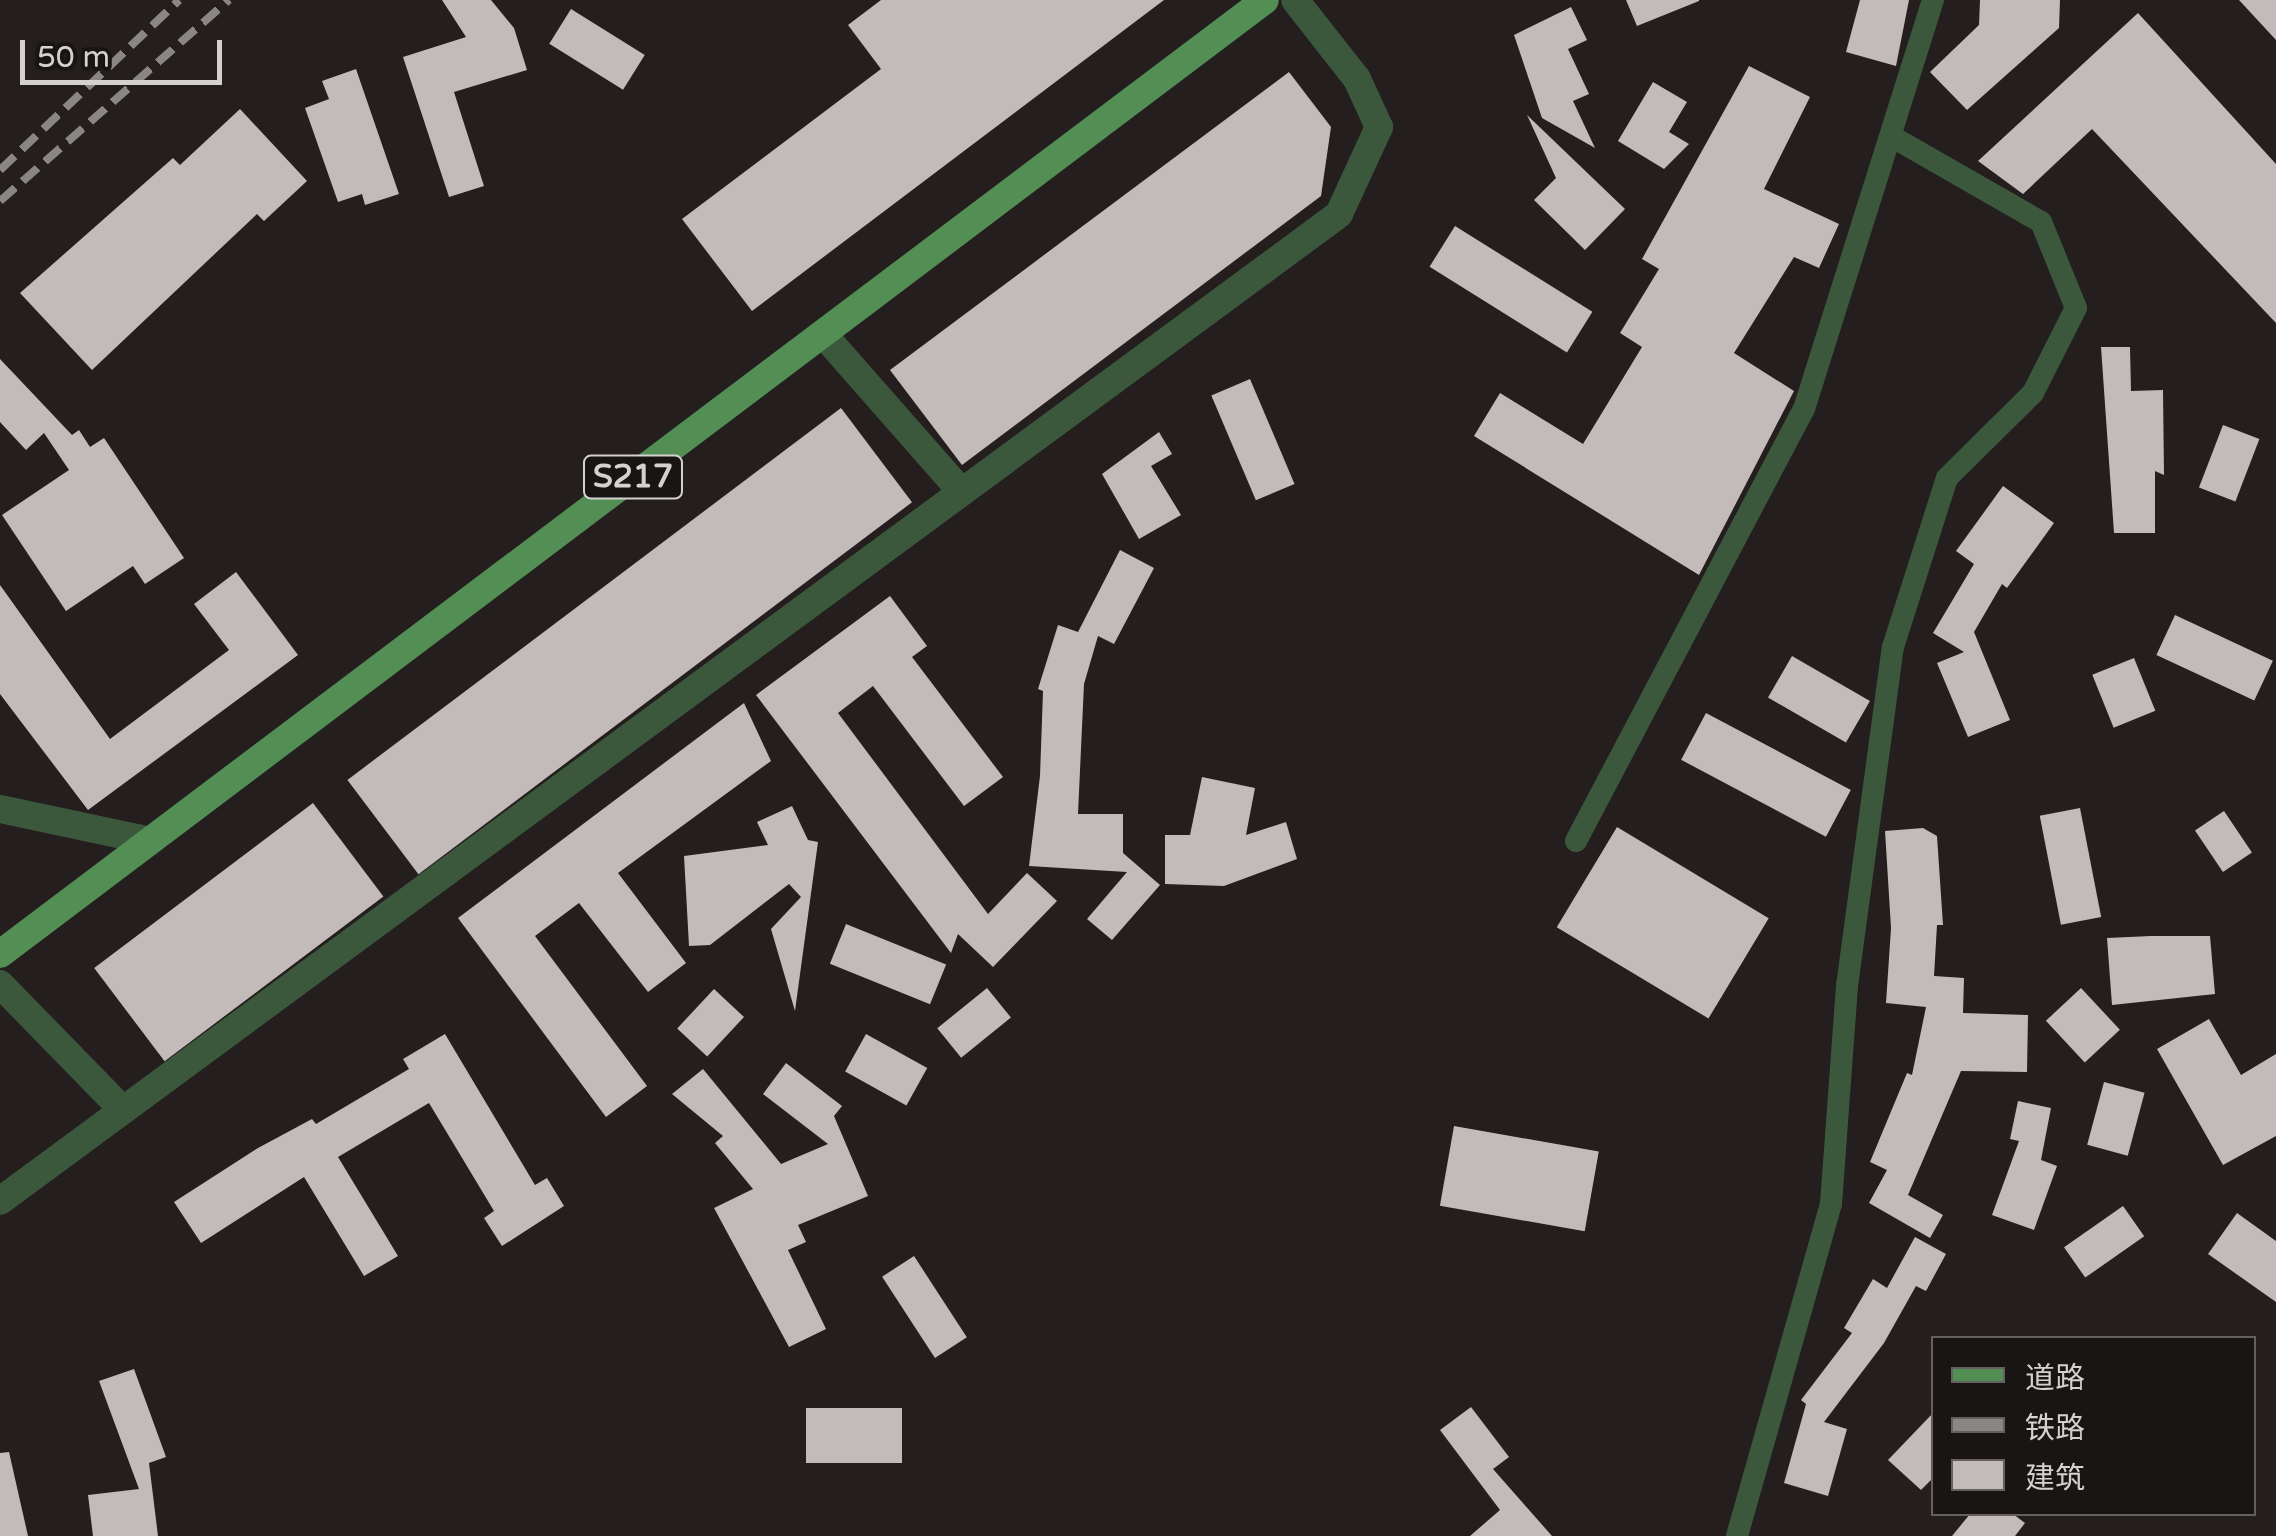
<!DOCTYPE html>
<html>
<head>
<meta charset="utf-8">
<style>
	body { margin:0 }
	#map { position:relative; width:2276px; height:1536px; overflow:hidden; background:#241e1e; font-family:"Varela Round","Noto Sans SC",sans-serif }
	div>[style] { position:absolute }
	.building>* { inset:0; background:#c2bbba; transform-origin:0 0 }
	.minor>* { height:22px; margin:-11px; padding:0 11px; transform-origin:11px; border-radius:11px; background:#3b583c }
	.tertiary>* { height:28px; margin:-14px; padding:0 14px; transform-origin:14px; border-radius:14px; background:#3b583c }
	.primary>* { height:28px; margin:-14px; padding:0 14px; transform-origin:14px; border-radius:14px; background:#538f55 }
	.rail>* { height:8px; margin-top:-4px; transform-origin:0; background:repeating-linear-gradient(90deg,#8b8686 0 20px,transparent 0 30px) }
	span { translate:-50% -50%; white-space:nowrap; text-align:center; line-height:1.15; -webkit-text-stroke:10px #1a1515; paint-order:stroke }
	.shield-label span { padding:2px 8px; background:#1a1515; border:2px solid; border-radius:8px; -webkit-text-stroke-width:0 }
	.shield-label { font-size:32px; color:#d5d1d1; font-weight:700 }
	.legend { position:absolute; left:1931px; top:1336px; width:325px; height:180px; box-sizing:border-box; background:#1a1515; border:2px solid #656060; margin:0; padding:12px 18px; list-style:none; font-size:30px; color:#d5d1d1 }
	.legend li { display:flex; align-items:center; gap:20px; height:50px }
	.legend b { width:50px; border:2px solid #656060 }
	.scale { position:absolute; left:20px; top:40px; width:202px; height:45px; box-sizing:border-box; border:5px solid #d5d1d1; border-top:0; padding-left:12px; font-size:30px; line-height:35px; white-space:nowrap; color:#d5d1d1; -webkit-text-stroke:8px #1a1515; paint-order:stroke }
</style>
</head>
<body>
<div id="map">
	<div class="building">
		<div style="clip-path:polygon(442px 0,491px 0,514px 28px,527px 70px,454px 92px,484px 186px,449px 197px,403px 57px,466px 37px)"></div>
		<div style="clip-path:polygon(881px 0,1164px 0,752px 311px,682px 219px,881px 69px,848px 25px)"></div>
		<div style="clip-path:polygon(1626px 0,1699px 0,1699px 1px,1637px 26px)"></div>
		<div style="clip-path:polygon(1860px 0,1909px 0,1896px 66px,1846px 52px)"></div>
		<div style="clip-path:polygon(1980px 0,2060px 0,2059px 28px,1967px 110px,1930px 72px,1979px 25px)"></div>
		<div style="clip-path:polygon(2239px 0,2276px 0,2276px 40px)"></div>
		<div style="clip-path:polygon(1571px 7px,1587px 40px,1568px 49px,1589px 94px,1573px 101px,1595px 148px,1542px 118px,1514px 35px)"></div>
		<div style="left:571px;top:9px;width:87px;height:41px;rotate:32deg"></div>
		<div style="clip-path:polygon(2138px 13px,2276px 164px,2276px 323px,2092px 129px,2023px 194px,1978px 161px)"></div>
		<div style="clip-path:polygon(1749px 66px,1810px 97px,1764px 189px,1839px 224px,1819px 268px,1794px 257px,1734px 353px,1794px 391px,1699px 575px,1474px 436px,1500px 393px,1583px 444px,1642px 347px,1620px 333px,1659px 269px,1642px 259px)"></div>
		<div style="clip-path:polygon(356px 69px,399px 194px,365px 205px,362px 194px,338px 202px,305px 108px,329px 99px,322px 81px)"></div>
		<div style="clip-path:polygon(1289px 72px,1331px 127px,1321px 196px,962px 465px,890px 370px)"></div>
		<div style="clip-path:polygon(1653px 82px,1687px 102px,1669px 132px,1689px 144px,1664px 169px,1618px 141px)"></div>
		<div style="clip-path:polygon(240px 109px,307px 181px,264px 221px,257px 214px,92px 370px,20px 293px,173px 158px,180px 165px)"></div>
		<div style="clip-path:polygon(1527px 115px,1625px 209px,1585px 250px,1534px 200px,1556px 178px)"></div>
		<div style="left:1455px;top:226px;width:162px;height:48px;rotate:32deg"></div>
		<div style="clip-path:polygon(2101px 347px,2130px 347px,2131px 391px,2163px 390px,2164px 475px,2155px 471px,2155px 533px,2114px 533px)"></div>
		<div style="clip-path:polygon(0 359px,72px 435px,79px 430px,90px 447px,104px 438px,184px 558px,145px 584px,133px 566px,66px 611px,2px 515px,69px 470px,44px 433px,26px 450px,0 422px)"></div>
		<div style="left:1250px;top:379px;width:114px;height:42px;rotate:67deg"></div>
		<div style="left:841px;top:408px;width:118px;height:618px;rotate:53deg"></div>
		<div style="left:2223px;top:425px;width:39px;height:67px;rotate:21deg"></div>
		<div style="clip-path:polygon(1159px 432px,1172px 454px,1151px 466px,1181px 515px,1139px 539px,1102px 474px)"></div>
		<div style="clip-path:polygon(2003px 486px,2054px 523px,2007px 588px,2002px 584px,1974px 632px,2010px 720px,1968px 737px,1937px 663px,1964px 652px,1933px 633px,1974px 564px,1956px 551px)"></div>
		<div style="clip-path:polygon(1120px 550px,1154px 568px,1114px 644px,1098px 636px,1084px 684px,1078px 814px,1123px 814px,1123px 853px,1160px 885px,1112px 940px,1087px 919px,1127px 872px,1029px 866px,1040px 776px,1043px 691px,1038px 689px,1058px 625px,1078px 632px)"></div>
		<div style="clip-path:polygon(236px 572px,298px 655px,88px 810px,0 694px,0 585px,110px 739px,229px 650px,194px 604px)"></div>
		<div style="clip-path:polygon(890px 596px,927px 646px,912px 657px,1003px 777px,964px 806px,873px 686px,838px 713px,988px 914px,1027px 873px,1057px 901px,993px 967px,958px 934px,951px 953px,756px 695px)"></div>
		<div style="left:2175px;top:615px;width:108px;height:44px;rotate:25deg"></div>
		<div style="left:1792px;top:656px;width:90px;height:48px;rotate:30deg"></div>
		<div style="left:2134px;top:658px;width:57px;height:45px;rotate:68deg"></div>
		<div style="clip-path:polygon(744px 703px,771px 761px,618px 873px,686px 963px,648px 992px,579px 903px,535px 936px,647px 1086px,606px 1117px,458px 918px)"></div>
		<div style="left:1706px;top:713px;width:164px;height:53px;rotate:28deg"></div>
		<div style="clip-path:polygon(1202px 777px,1255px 788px,1246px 835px,1286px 822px,1297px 859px,1224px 886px,1165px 884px,1165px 835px,1190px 835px)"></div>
		<div style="left:313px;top:803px;width:117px;height:274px;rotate:53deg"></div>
		<div style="clip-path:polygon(792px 806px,808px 840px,818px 842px,795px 1011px,771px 929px,801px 897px,789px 884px,710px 945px,689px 946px,684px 856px,768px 845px,757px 822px)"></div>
		<div style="left:2080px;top:808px;width:111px;height:41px;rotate:79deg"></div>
		<div style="left:2224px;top:811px;width:50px;height:35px;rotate:56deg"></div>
		<div style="left:1617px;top:827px;width:177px;height:117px;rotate:31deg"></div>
		<div style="clip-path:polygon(1923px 828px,1937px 836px,1943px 925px,1937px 925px,1934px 976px,1964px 978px,1963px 1013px,2028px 1015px,2027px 1072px,1961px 1071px,1908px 1195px,1943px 1215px,1930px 1238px,1869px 1203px,1887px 1170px,1870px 1162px,1907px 1073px,1912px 1075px,1926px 1007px,1886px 1003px,1891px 928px,1885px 831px)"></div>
		<div style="left:846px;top:924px;width:108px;height:43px;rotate:22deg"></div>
		<div style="clip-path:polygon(2151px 936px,2210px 936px,2215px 994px,2112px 1005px,2107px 938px)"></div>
		<div style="left:987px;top:988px;width:38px;height:64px;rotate:51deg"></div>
		<div style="left:2081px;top:988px;width:57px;height:48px;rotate:47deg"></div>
		<div style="left:714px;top:989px;width:41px;height:54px;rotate:43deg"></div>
		<div style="clip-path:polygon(2209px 1019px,2241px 1075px,2276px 1054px,2276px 1136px,2223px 1165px,2157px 1049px)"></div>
		<div style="clip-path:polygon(445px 1034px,535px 1185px,547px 1178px,564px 1206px,502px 1246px,484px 1218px,494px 1211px,429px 1103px,338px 1157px,398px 1256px,364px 1276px,304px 1177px,201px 1243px,174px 1202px,258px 1148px,312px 1119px,316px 1124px,409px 1069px,403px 1059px)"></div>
		<div style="left:866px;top:1034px;width:70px;height:43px;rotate:29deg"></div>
		<div style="clip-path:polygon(786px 1063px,842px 1106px,834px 1116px,868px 1196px,798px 1225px,806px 1242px,788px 1250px,826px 1329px,789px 1347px,714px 1208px,753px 1189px,715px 1143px,723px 1136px,672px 1094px,703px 1069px,781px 1164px,828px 1144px,763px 1094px)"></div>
		<div style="left:2104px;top:1082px;width:42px;height:65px;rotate:15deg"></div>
		<div style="clip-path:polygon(2018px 1101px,2051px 1108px,2041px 1160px,2057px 1166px,2034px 1230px,1992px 1215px,2019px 1141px,2010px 1139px)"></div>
		<div style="left:1454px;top:1126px;width:147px;height:81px;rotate:10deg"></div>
		<div style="left:2123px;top:1206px;width:37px;height:72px;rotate:55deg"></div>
		<div style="clip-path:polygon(2237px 1213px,2276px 1241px,2276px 1302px,2208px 1254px)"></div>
		<div style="clip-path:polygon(1915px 1237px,1946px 1254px,1926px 1291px,1916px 1286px,1884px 1343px,1824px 1422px,1847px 1429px,1828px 1496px,1784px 1483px,1806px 1404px,1801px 1400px,1852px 1333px,1844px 1328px,1873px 1279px,1887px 1288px)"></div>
		<div style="left:914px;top:1256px;width:97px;height:38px;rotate:57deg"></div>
		<div style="clip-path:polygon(134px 1369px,166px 1457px,149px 1463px,158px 1536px,93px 1536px,88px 1495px,139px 1489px,99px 1381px)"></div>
		<div style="clip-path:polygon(1471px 1407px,1509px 1457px,1493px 1469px,1552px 1536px,1470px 1536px,1500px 1510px,1440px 1430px)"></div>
		<div style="left:806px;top:1408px;width:96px;height:55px"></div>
		<div style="clip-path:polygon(1934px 1412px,1934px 1477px,1921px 1490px,1888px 1460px)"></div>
		<div style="clip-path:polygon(9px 1452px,28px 1536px,0 1536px,0 1453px)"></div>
		<div style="clip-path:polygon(1970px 1514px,2013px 1514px,2025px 1523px,2015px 1536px,1952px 1536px)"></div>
	</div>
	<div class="minor">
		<div style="left:1576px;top:841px;width:488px;rotate:-62.2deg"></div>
		<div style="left:1804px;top:409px;width:429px;rotate:-72.5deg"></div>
		<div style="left:1737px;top:1536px;width:345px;rotate:-74.2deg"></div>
		<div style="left:1831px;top:1204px;width:219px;rotate:-85.8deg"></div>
		<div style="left:1847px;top:986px;width:342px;rotate:-82.3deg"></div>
		<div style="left:1893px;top:647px;width:177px;rotate:-72.3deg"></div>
		<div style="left:1947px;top:478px;width:121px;rotate:-44.7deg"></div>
		<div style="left:2033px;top:393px;width:95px;rotate:-63.2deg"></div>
		<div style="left:2076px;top:308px;width:93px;rotate:-112.1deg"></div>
		<div style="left:2041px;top:222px;width:173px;rotate:-150.2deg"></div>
	</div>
	<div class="tertiary">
		<div style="left:823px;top:334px;width:210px;rotate:48.7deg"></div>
		<div style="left:0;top:809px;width:153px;rotate:12deg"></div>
		<div style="left:0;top:984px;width:176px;rotate:45.7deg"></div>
		<div style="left:0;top:1201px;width:1663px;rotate:-36.39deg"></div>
		<div style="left:1339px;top:214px;width:96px;rotate:-65.3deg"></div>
		<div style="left:1379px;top:127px;width:53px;rotate:-114.6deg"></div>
		<div style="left:1357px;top:79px;width:100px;rotate:-128.1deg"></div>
	</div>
	<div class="primary">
		<div style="left:0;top:954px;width:1584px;rotate:-37.02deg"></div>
	</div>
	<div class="rail">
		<div style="left:0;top:170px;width:247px;rotate:-43.5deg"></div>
		<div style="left:0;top:201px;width:305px;rotate:-41.3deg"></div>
	</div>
	<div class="shield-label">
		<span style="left:633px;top:477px">S217</span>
	</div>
	<ul class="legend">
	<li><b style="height:12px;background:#538f55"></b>道路</li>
	<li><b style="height:12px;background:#8b8686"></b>铁路</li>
	<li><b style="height:28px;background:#c2bbba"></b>建筑</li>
	</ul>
	<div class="scale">50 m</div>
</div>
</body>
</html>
